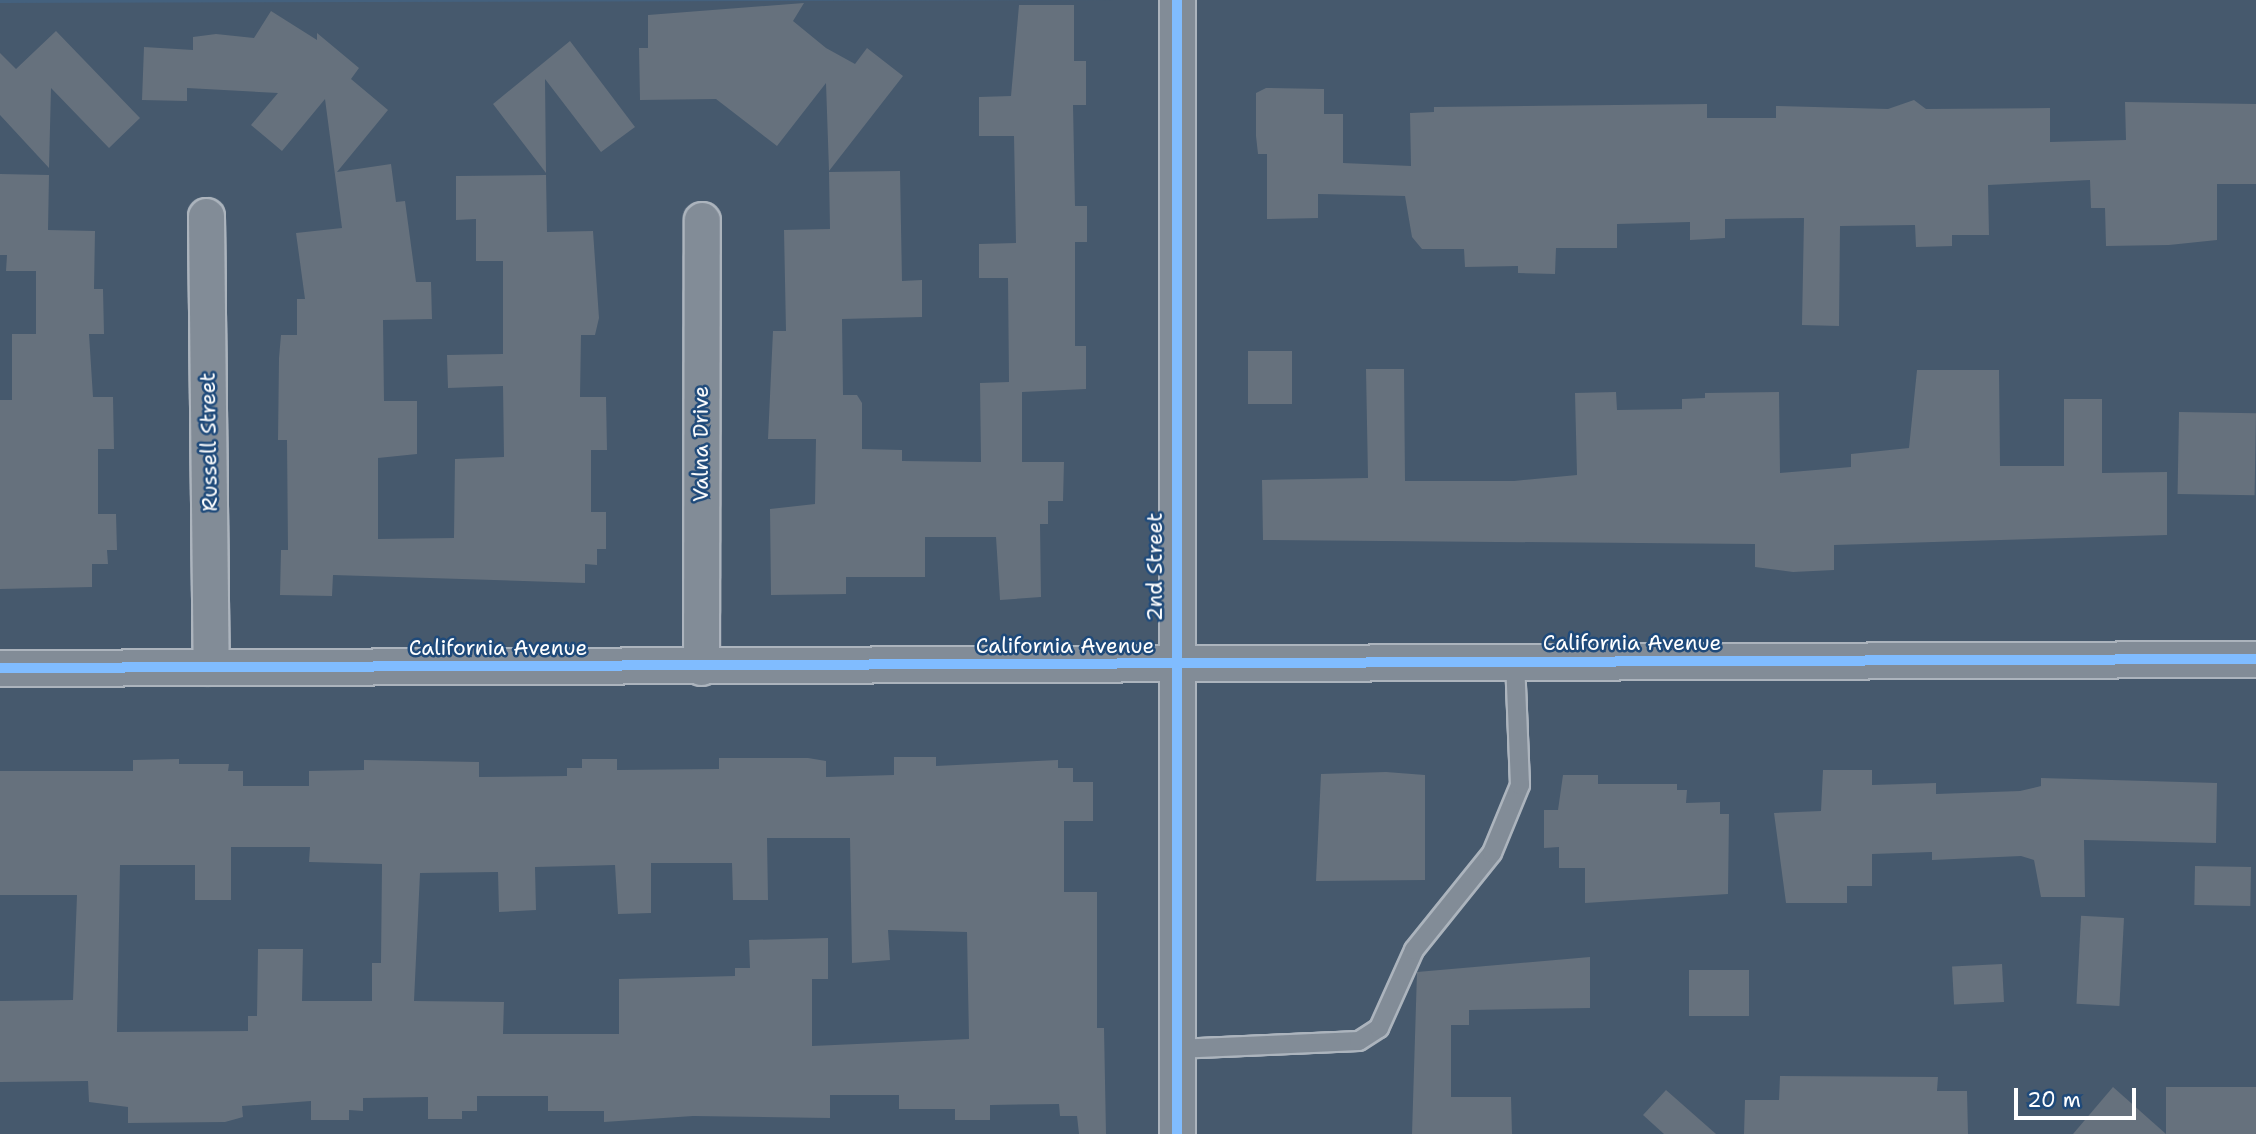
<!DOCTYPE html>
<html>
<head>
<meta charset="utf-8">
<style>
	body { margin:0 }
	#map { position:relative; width:2256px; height:1134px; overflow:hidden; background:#46596d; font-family:"Shantell Sans",sans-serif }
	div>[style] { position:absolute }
	.built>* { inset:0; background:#44617e }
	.building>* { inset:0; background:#66717d; transform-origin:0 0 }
	.roads { filter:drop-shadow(2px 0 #acb4bd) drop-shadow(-2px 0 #acb4bd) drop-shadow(0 2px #acb4bd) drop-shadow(0 -2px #acb4bd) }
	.lane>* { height:18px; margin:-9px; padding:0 9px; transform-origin:9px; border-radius:9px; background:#828c97 }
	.street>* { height:35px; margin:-17.5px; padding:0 17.5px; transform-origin:17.5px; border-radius:17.5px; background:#828c97 }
	.cycleway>* { height:10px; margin:-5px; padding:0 5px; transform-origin:5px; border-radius:5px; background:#80bcff }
	span { translate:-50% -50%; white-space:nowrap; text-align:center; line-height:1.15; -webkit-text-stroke:5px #1f4a7a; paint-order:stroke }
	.street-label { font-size:21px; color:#fff }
	.scale { position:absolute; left:2014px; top:1088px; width:122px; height:32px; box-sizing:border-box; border:4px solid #fff; border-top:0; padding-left:9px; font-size:21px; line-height:24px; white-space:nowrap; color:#fff; -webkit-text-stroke:5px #1f4a7a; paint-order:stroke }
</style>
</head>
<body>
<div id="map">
	<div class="built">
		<div style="clip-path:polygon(0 0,1124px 0,0 3px)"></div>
	</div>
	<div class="building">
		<div style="clip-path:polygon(804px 3px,793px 21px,826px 48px,855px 64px,867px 48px,903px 76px,829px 171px,826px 83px,777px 146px,716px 99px,640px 100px,639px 48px,648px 48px,648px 15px)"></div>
		<div style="clip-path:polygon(1019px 5px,1074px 5px,1074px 61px,1086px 61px,1086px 105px,1073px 105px,1075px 206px,1087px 206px,1087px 242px,1075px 242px,1075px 346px,1086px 346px,1086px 389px,1022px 392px,1022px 462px,1064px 462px,1063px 501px,1048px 501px,1048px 524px,1040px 524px,1041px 597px,1000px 600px,996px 537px,925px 537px,925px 577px,846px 577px,846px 594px,771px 595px,770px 509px,815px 504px,816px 439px,768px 439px,773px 331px,786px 331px,784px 230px,830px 229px,829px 172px,900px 171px,902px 281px,922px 280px,922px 317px,842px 319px,843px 395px,857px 395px,862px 403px,862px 449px,902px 450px,902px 461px,981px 462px,980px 383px,1009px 382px,1008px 278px,979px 278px,979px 244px,1016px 243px,1014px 136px,979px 136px,979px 97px,1011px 96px)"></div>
		<div style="clip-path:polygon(271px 11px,317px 40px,317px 33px,359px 68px,351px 79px,388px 110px,337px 172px,391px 164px,396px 202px,405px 201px,416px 282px,431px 282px,432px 319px,383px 320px,384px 401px,417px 401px,417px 454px,378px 458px,378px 539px,454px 538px,455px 459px,504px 457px,503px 386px,448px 388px,447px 355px,503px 354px,503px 261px,476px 261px,476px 219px,456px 220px,456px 176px,546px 175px,547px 232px,593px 231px,599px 318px,595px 335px,581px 335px,580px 397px,606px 397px,607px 450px,591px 450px,591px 512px,606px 512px,606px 549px,597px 549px,597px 565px,585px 564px,585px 583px,333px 575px,332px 596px,280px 595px,281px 550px,288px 550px,287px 440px,278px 440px,279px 358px,281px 335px,297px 335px,297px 299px,305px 299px,296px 233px,342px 228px,325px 99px,282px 151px,251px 125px,278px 93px,187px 88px,187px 101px,142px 100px,144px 47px,193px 50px,193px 37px,216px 34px,254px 38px)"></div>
		<div style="clip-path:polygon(56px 31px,140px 118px,109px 148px,51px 88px,49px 168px,0 115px,0 53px,16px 69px)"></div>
		<div style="clip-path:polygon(570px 41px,635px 127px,601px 152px,545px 79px,546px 173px,493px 104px)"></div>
		<div style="clip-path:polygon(1266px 88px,1324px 89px,1324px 114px,1343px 114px,1343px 163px,1411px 166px,1410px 113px,1434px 112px,1434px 107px,1707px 104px,1707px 118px,1776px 118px,1776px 106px,1888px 109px,1914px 100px,1926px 109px,2050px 108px,2050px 142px,2126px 140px,2125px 102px,2256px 104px,2256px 184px,2217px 184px,2217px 240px,2169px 245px,2106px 246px,2105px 208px,2091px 208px,2090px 180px,1988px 185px,1989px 235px,1952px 235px,1952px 246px,1916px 247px,1915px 225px,1840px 226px,1839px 326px,1802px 325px,1804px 218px,1725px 219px,1725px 238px,1690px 240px,1690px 222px,1617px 224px,1617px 248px,1556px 248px,1555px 274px,1518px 273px,1518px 266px,1465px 267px,1464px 249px,1422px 249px,1412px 237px,1405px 196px,1318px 194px,1318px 218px,1267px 219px,1267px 154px,1258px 154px,1256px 136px,1256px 93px)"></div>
		<div style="clip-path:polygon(0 174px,49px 175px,48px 230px,95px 231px,94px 289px,103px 289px,104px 334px,89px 334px,93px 397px,113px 397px,114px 449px,98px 449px,98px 514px,116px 514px,117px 550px,107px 550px,108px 564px,92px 564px,92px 587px,0 589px,0 400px,12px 400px,12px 334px,36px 334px,36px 271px,6px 271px,7px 255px,0 255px)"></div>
		<div style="left:1248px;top:351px;width:44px;height:53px"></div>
		<div style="clip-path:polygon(1366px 369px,1404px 369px,1405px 481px,1514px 481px,1577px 475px,1575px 393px,1616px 392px,1617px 410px,1682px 409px,1682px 399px,1705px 398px,1705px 393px,1779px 392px,1780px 473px,1851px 467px,1851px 454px,1909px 448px,1917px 370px,1999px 370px,2000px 466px,2064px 466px,2064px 399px,2102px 399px,2102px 473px,2167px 472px,2167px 535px,1834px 545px,1834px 570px,1793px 572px,1755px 567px,1755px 544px,1263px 540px,1262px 480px,1368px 478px)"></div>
		<div style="left:2179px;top:412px;width:77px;height:82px;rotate:1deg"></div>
		<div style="clip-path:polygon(evenodd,894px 757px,936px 757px,936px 766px,1058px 760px,1058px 768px,1073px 768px,1073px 782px,1093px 782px,1093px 821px,1064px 821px,1064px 892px,1097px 892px,1097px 1028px,1104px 1028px,1106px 1134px,1079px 1134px,1077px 1116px,1060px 1116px,1059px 1104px,990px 1105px,990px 1120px,955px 1120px,955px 1109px,899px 1109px,899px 1095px,830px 1095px,830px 1118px,693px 1116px,604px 1122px,604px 1111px,548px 1111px,548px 1096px,477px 1096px,477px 1111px,462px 1111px,462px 1119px,428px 1119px,428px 1097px,363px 1098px,363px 1111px,349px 1110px,349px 1120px,311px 1120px,311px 1101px,242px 1106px,243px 1117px,225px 1122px,128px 1123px,128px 1107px,89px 1102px,88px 1081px,0 1082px,0 1001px,73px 1000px,77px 895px,0 895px,0 771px,133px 771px,133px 760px,179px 759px,179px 764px,229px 764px,228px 771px,243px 771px,243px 786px,309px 786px,309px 771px,364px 770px,364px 760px,479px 762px,479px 777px,567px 776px,567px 768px,582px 768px,582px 759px,617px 759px,617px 770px,719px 769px,719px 758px,808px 758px,826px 761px,826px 777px,894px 775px,894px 757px,767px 838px,850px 838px,852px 963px,890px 960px,888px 930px,967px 932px,969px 1039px,812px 1046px,812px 979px,828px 979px,828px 938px,749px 940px,750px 968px,735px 968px,735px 976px,619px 979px,619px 1034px,503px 1034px,504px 1002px,414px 1001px,420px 873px,498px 872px,499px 912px,536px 910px,535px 867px,615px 865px,618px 914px,651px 913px,651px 863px,732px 863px,733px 900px,768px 900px,767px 838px,894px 757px,231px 847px,310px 847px,309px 862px,382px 864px,381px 963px,372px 963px,372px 1001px,302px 1001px,303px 949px,258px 949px,257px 1016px,248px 1016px,248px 1031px,117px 1032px,120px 865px,195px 865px,195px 900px,231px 900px,231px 847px)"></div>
		<div style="clip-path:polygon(1823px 770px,1872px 770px,1872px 785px,1936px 783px,1936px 794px,2020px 791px,2041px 786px,2041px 778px,2217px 783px,2216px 843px,2084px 840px,2085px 897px,2041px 897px,2034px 860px,2021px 856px,1932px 860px,1932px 852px,1872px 854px,1872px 886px,1847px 886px,1847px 903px,1786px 903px,1774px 813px,1821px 811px)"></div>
		<div style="clip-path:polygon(1386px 772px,1425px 775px,1425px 880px,1316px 881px,1321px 774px)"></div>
		<div style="clip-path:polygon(1563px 775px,1598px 775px,1598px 784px,1677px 784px,1677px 790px,1687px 790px,1686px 803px,1720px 802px,1720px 814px,1729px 814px,1728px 894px,1585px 903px,1585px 868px,1559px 868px,1559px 847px,1544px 848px,1544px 810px,1558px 810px)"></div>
		<div style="left:2195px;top:866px;width:56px;height:39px;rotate:1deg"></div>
		<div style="left:2124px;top:918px;width:88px;height:43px;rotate:93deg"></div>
		<div style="clip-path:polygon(1590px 957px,1590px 1008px,1469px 1010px,1469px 1025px,1451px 1025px,1451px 1097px,1511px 1097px,1512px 1134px,1412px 1134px,1417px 972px)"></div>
		<div style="left:2002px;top:964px;width:38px;height:50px;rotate:87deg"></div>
		<div style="left:1689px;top:970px;width:60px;height:46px"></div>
		<div style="clip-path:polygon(1780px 1076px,1938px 1077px,1937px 1091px,1967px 1091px,1968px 1134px,1744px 1134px,1745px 1100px,1779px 1100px)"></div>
		<div style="clip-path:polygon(2113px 1087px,2166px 1134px,2073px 1134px)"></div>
		<div style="left:2256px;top:1087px;width:47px;height:90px;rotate:90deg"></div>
		<div style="clip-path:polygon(1666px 1090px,1716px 1134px,1664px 1134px,1643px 1115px)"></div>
	</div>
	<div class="roads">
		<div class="lane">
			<div style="left:1176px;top:1049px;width:183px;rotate:-2.5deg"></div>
			<div style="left:1359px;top:1041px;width:24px;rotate:-33deg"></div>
			<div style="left:1379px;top:1028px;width:85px;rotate:-65.8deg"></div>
			<div style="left:1414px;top:950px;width:124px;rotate:-51.2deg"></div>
			<div style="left:1492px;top:853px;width:74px;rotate:-67.6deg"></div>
			<div style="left:1520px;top:785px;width:122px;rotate:-92.3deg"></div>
		</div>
		<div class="street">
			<div style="left:206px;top:216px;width:451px;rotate:89.4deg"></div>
			<div style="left:701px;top:667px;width:447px;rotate:-89.9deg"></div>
			<div style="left:0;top:668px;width:2256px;rotate:-0.23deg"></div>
			<div style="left:1177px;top:1134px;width:1134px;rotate:-90deg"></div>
		</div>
	</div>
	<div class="cycleway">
		<div style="left:0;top:668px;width:2256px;rotate:-0.23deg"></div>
		<div style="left:1177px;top:1134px;width:1134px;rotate:-90deg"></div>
	</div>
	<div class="street-label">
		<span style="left:209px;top:442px;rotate:-91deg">Russell Street</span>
		<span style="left:701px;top:444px;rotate:-90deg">Valna Drive</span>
		<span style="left:1155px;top:567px;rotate:-90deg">2nd Street</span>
		<span style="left:1632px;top:643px">California Avenue</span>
		<span style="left:1065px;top:646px">California Avenue</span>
		<span style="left:498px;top:648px">California Avenue</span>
	</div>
	<div class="scale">20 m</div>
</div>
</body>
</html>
